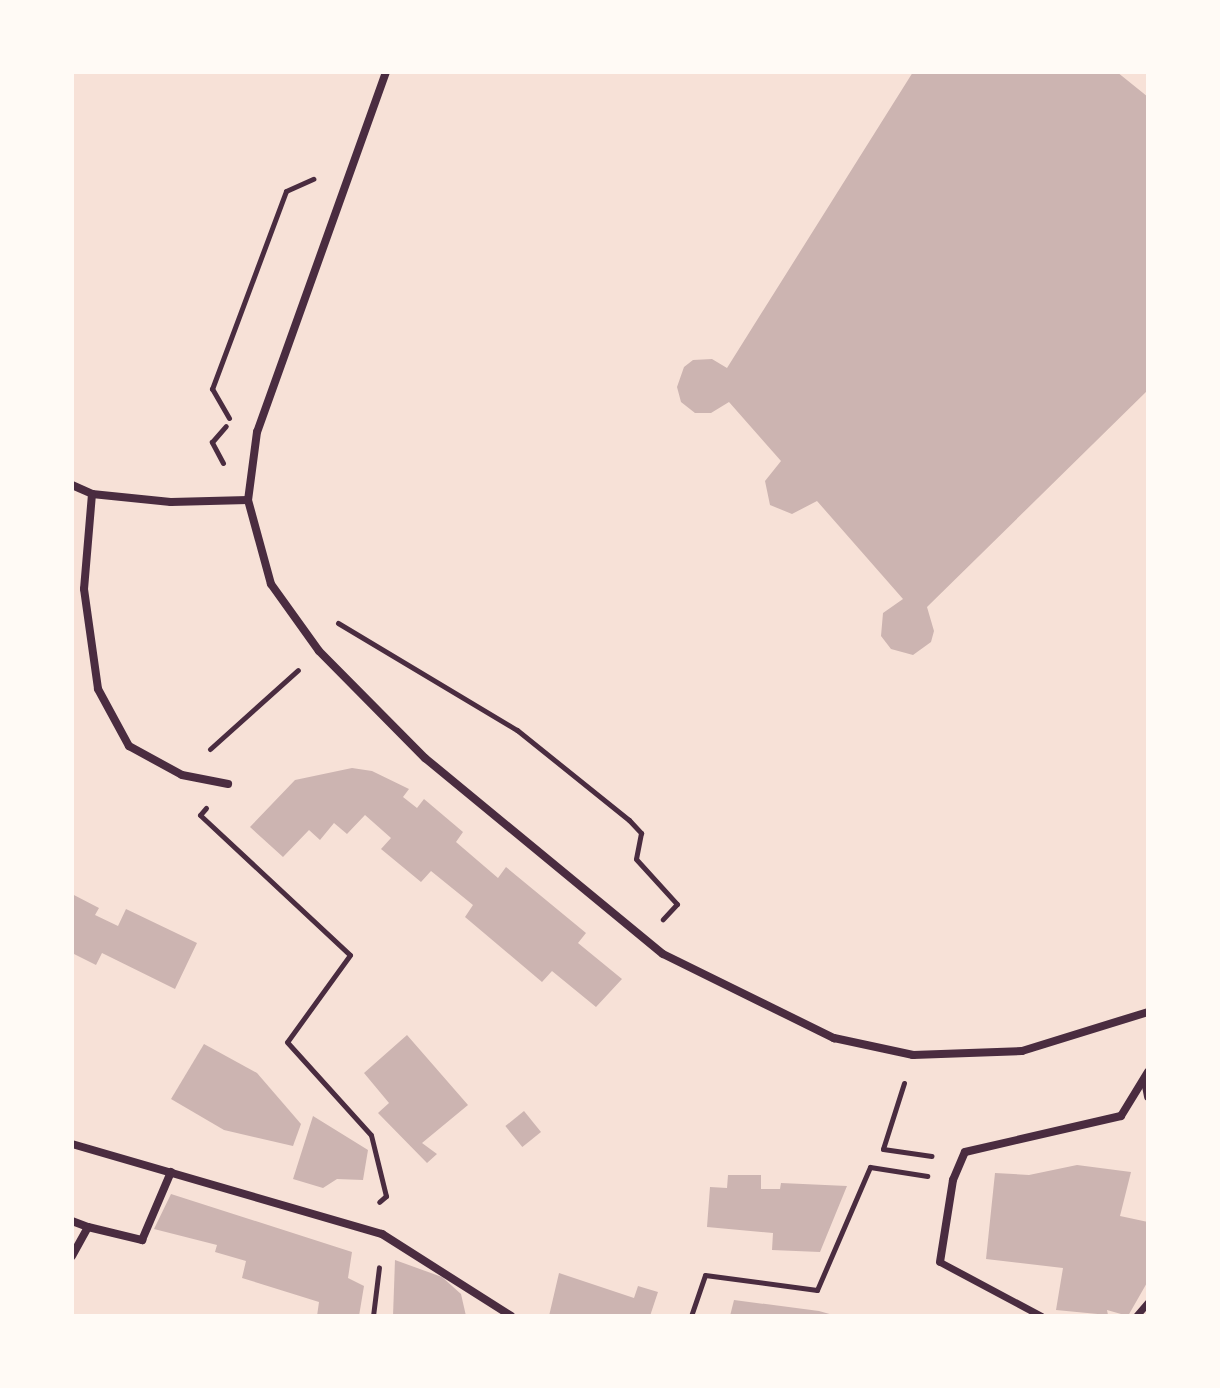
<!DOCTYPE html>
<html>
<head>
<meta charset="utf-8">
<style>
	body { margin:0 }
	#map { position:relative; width:1220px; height:1388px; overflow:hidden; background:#f7e1d7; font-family:"Archivo Narrow",sans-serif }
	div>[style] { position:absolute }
	.building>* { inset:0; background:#ccb4b1; transform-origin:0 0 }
	.path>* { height:5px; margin:-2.5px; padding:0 2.5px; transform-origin:2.5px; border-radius:2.5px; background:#4a2c40 }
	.pedestrian>* { height:7px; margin:-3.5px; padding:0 3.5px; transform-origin:3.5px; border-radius:3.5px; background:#4a2c40 }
	.minor>* { height:8px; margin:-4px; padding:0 4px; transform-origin:4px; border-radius:4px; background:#4a2c40 }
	span { translate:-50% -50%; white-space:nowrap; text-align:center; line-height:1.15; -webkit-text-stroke:7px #fffaf5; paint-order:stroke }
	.frame { position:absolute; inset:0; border:74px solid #fffaf5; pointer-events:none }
</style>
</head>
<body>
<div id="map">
	<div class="building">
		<div style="clip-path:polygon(913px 72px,1117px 72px,1148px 97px,1148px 390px,927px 607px,934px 631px,931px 642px,913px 655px,891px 649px,881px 636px,883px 613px,903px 599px,817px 501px,792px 514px,770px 505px,765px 481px,781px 461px,729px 402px,711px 413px,695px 413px,681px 402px,677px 387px,684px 367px,693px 360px,712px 359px,727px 368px)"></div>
		<div style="clip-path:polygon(352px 768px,372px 771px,409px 789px,403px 797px,417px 808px,424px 799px,463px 832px,456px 842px,498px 878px,506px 867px,586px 933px,578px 943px,622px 979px,596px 1007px,552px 971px,542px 982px,465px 917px,473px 905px,431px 871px,421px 882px,381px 849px,391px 838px,365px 815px,347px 834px,334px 823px,320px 840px,309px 830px,283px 857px,250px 827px,295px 780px)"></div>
		<div style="clip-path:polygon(72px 894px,99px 908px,95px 915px,118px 926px,126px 909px,197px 943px,175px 989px,102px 953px,96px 965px,72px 953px)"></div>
		<div style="clip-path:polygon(407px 1035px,468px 1105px,422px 1143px,437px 1154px,427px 1163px,378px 1113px,389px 1103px,364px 1073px)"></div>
		<div style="clip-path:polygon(204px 1044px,257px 1073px,301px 1124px,293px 1146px,224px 1130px,171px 1099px)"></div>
		<div style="left:524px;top:1111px;width:27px;height:24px;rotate:51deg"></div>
		<div style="clip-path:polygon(313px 1116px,368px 1150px,363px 1180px,337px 1179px,323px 1188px,293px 1179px)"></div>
		<div style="clip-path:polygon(1077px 1165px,1131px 1172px,1120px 1216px,1148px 1222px,1148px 1281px,1128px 1316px,1107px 1310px,1108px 1315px,1056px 1310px,1063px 1268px,986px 1259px,995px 1173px,1029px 1175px)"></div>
		<div style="clip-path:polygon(728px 1175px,761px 1175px,761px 1189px,780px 1189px,781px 1183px,847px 1186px,820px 1252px,772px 1250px,773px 1233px,707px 1227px,710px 1187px,727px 1188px)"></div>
		<div style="clip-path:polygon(171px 1194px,352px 1252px,348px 1278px,364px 1286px,359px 1316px,317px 1316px,319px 1302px,242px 1278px,246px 1261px,215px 1252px,217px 1245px,154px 1229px)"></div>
		<div style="clip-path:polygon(395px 1260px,442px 1277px,461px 1294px,466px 1316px,393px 1316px)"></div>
		<div style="clip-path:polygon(559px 1273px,634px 1298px,638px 1286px,658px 1292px,650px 1316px,549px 1316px)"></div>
		<div style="clip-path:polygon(734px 1300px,819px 1311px,833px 1315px,730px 1316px)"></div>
	</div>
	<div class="path">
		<div style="left:229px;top:418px;width:34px;rotate:-120deg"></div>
		<div style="left:212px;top:389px;width:211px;rotate:-69.5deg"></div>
		<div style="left:286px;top:191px;width:30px;rotate:-24deg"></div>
		<div style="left:223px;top:463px;width:24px;rotate:-118deg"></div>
		<div style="left:212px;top:442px;width:21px;rotate:-49deg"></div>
		<div style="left:338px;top:623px;width:209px;rotate:30.9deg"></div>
		<div style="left:517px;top:730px;width:144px;rotate:38.8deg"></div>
		<div style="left:629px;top:820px;width:18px;rotate:47deg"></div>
		<div style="left:641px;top:833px;width:26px;rotate:101deg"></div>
		<div style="left:636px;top:859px;width:61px;rotate:47.7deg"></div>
		<div style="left:677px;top:904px;width:21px;rotate:133deg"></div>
		<div style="left:210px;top:749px;width:118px;rotate:-41.9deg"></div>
		<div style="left:206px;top:808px;width:9px;rotate:131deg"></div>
		<div style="left:200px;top:815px;width:205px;rotate:43deg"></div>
		<div style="left:350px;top:955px;width:107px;rotate:125.9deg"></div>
		<div style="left:287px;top:1042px;width:125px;rotate:47.9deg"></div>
		<div style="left:371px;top:1135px;width:63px;rotate:76.2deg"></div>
		<div style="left:386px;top:1196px;width:9px;rotate:139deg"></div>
		<div style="left:904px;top:1083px;width:69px;rotate:107.7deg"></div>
		<div style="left:883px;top:1149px;width:49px;rotate:8.3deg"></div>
		<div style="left:373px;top:1316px;width:49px;rotate:-83deg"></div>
		<div style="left:691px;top:1316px;width:43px;rotate:-71.1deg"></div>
		<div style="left:705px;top:1275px;width:113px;rotate:7.6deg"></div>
		<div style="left:817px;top:1290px;width:134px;rotate:-66.7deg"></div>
		<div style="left:870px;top:1167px;width:58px;rotate:9deg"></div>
	</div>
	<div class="pedestrian">
		<div style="left:940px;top:1262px;width:115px;rotate:28.1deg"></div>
		<div style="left:1136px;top:1316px;width:18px;rotate:-49deg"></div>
	</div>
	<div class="minor">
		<div style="left:386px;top:72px;width:382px;rotate:109.7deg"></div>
		<div style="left:257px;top:432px;width:69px;rotate:97.5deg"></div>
		<div style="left:248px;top:500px;width:87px;rotate:74.7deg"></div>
		<div style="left:271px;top:584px;width:82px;rotate:54.4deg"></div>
		<div style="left:319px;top:651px;width:151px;rotate:45.3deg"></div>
		<div style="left:425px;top:758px;width:308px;rotate:39.5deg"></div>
		<div style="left:663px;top:954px;width:191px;rotate:26.2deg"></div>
		<div style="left:834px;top:1038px;width:81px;rotate:12.1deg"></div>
		<div style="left:913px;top:1055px;width:109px;rotate:-2.1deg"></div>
		<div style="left:1022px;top:1051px;width:132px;rotate:-17.2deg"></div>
		<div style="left:72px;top:485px;width:22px;rotate:24deg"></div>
		<div style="left:92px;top:494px;width:79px;rotate:5.8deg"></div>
		<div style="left:171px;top:502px;width:77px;rotate:-1.5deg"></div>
		<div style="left:92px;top:494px;width:95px;rotate:94.8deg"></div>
		<div style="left:84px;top:589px;width:101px;rotate:82deg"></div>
		<div style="left:98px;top:689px;width:65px;rotate:61.5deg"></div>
		<div style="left:129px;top:746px;width:60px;rotate:28.7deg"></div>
		<div style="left:182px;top:775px;width:47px;rotate:11.1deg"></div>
		<div style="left:1145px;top:1081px;width:16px;rotate:79deg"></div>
		<div style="left:72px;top:1144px;width:323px;rotate:16.2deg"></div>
		<div style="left:382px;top:1234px;width:153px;rotate:32.4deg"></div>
		<div style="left:72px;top:1221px;width:17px;rotate:21deg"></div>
		<div style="left:72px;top:1256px;width:33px;rotate:-61deg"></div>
		<div style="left:88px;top:1227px;width:56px;rotate:13.5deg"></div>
		<div style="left:142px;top:1240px;width:74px;rotate:-66.9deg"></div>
		<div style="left:940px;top:1262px;width:83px;rotate:-81deg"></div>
		<div style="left:953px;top:1180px;width:30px;rotate:-67deg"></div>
		<div style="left:965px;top:1152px;width:160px;rotate:-13deg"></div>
		<div style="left:1121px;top:1116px;width:52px;rotate:-58.5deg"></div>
	</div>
	<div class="frame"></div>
</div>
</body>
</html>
